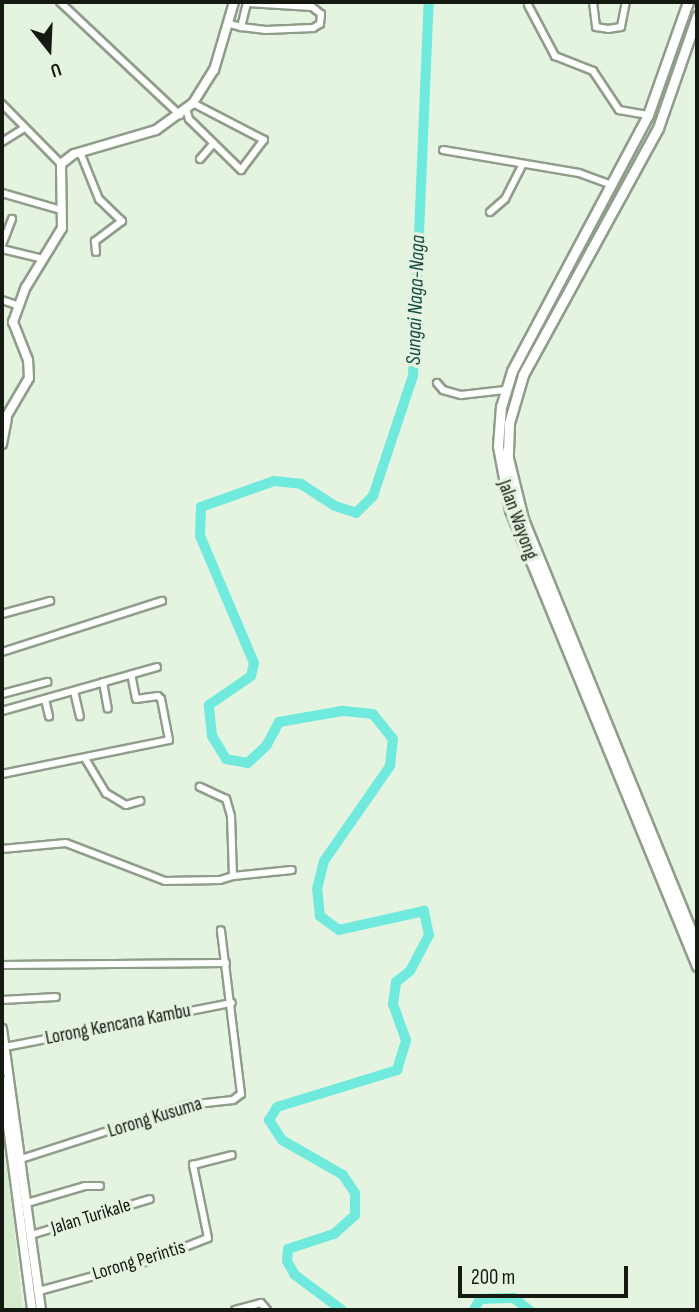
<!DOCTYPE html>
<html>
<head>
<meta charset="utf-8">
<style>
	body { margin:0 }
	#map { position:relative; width:699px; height:1312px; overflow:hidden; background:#e5f4e1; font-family:"Sofia Sans Condensed",sans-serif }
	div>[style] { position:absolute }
	.built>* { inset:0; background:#d7ebd1 }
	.river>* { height:10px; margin:-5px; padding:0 5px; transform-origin:5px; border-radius:5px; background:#6feadc }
	.roads { filter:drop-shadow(2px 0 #909d8b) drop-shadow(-2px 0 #909d8b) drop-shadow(0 2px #909d8b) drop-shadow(0 -2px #909d8b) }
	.minor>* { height:6px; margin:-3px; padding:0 3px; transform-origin:3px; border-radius:3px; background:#fff }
	.tertiary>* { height:8px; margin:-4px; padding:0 4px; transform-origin:4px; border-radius:4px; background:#fff }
	.secondary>* { height:9px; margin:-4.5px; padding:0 4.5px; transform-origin:4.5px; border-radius:4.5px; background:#fff }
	span { translate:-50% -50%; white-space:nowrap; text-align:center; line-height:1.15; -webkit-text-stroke:7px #e5f4e1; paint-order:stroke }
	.street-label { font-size:19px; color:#141912 }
	.water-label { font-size:21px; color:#154c46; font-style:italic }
	.frame { position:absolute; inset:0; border:4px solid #141912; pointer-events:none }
	.north { position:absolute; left:14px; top:14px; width:70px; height:70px; -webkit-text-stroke:5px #e5f4e1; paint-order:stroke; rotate:162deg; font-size:19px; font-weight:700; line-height:28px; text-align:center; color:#141912 }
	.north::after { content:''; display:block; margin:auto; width:24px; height:32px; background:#141912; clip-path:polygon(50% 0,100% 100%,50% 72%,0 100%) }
	.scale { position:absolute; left:458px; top:1266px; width:170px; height:32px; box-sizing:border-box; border:4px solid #141912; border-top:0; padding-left:9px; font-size:21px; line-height:24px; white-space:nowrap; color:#141912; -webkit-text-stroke:5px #e5f4e1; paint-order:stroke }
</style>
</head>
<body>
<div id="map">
	<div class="built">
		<div style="clip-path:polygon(2px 1138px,10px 1192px,23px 1310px,2px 1310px)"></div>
	</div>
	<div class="river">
		<div style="left:342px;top:1310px;width:59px;rotate:-143.3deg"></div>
		<div style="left:295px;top:1275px;width:16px;rotate:-120deg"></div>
		<div style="left:287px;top:1261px;width:12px;rotate:-85deg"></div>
		<div style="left:288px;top:1249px;width:48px;rotate:-18.1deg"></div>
		<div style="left:334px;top:1234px;width:28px;rotate:-42deg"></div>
		<div style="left:355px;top:1215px;width:22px;rotate:-90deg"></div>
		<div style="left:355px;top:1193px;width:22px;rotate:-124deg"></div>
		<div style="left:343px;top:1175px;width:70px;rotate:-150.2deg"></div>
		<div style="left:282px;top:1140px;width:24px;rotate:-123deg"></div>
		<div style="left:269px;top:1120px;width:15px;rotate:-58deg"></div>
		<div style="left:277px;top:1107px;width:126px;rotate:-17.1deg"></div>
		<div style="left:397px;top:1070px;width:31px;rotate:-73deg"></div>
		<div style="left:406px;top:1040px;width:38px;rotate:-110deg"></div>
		<div style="left:393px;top:1004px;width:22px;rotate:-82deg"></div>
		<div style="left:396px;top:982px;width:18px;rotate:-38deg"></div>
		<div style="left:410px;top:971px;width:41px;rotate:-62.2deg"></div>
		<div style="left:429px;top:935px;width:25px;rotate:-102deg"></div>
		<div style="left:424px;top:911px;width:87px;rotate:167.4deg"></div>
		<div style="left:339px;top:930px;width:24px;rotate:-144deg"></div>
		<div style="left:320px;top:916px;width:27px;rotate:-96deg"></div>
		<div style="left:317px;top:889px;width:29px;rotate:-76deg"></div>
		<div style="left:324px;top:861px;width:116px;rotate:-55.2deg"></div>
		<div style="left:390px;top:766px;width:27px;rotate:-84deg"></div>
		<div style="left:393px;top:739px;width:32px;rotate:-129deg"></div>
		<div style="left:373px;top:714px;width:31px;rotate:-174deg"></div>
		<div style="left:342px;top:711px;width:64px;rotate:170.1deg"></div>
		<div style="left:279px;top:722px;width:26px;rotate:118deg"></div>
		<div style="left:267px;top:745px;width:26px;rotate:137deg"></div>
		<div style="left:248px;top:763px;width:22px;rotate:-170deg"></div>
		<div style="left:226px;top:759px;width:27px;rotate:-121deg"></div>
		<div style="left:212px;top:736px;width:31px;rotate:-96deg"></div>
		<div style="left:209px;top:705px;width:51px;rotate:-34.6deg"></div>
		<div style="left:251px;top:676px;width:13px;rotate:-77deg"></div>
		<div style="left:254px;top:663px;width:138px;rotate:-113deg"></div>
		<div style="left:200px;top:536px;width:29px;rotate:-88deg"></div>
		<div style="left:201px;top:507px;width:77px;rotate:-19.6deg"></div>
		<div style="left:274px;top:481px;width:27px;rotate:6deg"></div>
		<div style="left:301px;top:484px;width:40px;rotate:32.9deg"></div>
		<div style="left:335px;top:506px;width:22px;rotate:18deg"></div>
		<div style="left:356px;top:513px;width:24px;rotate:-45deg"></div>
		<div style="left:373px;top:496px;width:126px;rotate:-71.6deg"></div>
		<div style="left:413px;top:376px;width:374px;rotate:-87.6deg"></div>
		<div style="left:474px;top:1310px;width:13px;rotate:-61deg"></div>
		<div style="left:480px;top:1299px;width:34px;rotate:-2deg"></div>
		<div style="left:514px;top:1298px;width:19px;rotate:39deg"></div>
	</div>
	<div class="roads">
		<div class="minor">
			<div style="left:60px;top:2px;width:165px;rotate:43.3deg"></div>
			<div style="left:593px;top:2px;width:25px;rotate:83deg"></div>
			<div style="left:596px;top:27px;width:12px;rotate:9deg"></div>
			<div style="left:608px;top:29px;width:13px;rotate:-9deg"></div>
			<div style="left:621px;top:27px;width:25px;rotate:-79deg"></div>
			<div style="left:528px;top:5px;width:58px;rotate:62.1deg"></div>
			<div style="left:555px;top:56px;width:41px;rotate:21.5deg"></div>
			<div style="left:593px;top:71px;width:47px;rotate:56.3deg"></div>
			<div style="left:619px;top:110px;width:29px;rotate:10deg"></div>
			<div style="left:230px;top:24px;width:11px;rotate:15deg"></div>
			<div style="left:241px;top:27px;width:25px;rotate:7deg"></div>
			<div style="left:266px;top:30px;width:47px;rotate:-2.4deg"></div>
			<div style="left:313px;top:28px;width:8px;rotate:-30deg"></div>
			<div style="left:320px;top:24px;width:10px;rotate:-84deg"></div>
			<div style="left:321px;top:14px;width:11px;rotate:-142deg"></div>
			<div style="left:312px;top:7px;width:65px;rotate:-176.5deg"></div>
			<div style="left:247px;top:3px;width:25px;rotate:104deg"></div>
			<div style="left:2px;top:104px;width:84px;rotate:45.5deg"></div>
			<div style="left:186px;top:109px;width:10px;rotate:73deg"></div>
			<div style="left:189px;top:119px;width:73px;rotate:44.4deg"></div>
			<div style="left:241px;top:170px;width:38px;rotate:-53deg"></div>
			<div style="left:264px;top:140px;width:80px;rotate:-152.5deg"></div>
			<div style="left:2px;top:142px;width:25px;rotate:-32deg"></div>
			<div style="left:443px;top:150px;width:138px;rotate:9.6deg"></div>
			<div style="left:579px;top:173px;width:35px;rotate:20deg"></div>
			<div style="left:80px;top:152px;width:51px;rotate:68deg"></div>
			<div style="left:99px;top:199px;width:32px;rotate:44deg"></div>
			<div style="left:122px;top:221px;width:34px;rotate:143deg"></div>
			<div style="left:95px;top:241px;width:11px;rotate:85deg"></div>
			<div style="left:200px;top:159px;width:21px;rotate:-49deg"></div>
			<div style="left:2px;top:193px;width:61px;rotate:16.1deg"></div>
			<div style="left:490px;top:212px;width:20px;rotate:-41deg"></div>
			<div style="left:505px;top:199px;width:39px;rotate:-63deg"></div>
			<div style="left:2px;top:245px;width:28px;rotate:-69deg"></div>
			<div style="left:2px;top:249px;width:42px;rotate:13.7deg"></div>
			<div style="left:2px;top:300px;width:18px;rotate:19deg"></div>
			<div style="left:437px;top:383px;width:9px;rotate:49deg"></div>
			<div style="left:443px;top:390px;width:19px;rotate:16deg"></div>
			<div style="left:461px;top:395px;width:44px;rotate:-6.5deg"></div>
			<div style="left:2px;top:614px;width:50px;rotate:-15.2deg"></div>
			<div style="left:2px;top:652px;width:168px;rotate:-17.7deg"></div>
			<div style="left:103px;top:682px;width:27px;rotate:80deg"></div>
			<div style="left:74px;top:691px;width:26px;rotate:77deg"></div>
			<div style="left:2px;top:694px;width:47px;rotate:-14.9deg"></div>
			<div style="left:45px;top:699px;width:18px;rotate:77deg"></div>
			<div style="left:2px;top:711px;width:161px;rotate:-15.8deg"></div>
			<div style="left:86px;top:760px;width:39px;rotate:59deg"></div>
			<div style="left:106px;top:793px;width:23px;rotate:31deg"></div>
			<div style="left:126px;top:805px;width:15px;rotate:-16deg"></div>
			<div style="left:2px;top:774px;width:170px;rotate:-11.5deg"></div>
			<div style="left:169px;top:740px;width:42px;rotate:-101deg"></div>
			<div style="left:161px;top:699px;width:4px;rotate:-135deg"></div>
			<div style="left:158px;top:696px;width:22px;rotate:172deg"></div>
			<div style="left:136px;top:699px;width:25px;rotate:-101deg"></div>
			<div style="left:2px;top:849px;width:64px;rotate:-5.4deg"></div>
			<div style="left:66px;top:843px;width:106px;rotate:21deg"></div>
			<div style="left:165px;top:881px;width:55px;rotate:-1deg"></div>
			<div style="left:220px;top:880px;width:14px;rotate:-17deg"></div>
			<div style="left:233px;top:876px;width:60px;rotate:-91.9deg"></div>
			<div style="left:231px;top:816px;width:18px;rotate:-106deg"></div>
			<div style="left:226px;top:799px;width:29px;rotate:-155deg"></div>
			<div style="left:233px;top:876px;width:59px;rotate:-5.8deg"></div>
			<div style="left:2px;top:965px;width:224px;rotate:-0.5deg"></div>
			<div style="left:2px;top:1000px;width:54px;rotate:-3.2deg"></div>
			<div style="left:5px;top:1047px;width:231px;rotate:-11deg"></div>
			<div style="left:21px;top:1159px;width:176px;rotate:-17.9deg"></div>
			<div style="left:188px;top:1105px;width:45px;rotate:-6.3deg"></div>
			<div style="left:233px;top:1100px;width:10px;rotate:-37deg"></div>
			<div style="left:241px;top:1094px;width:165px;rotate:-97deg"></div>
			<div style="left:27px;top:1203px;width:60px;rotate:-16.3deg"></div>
			<div style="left:85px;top:1186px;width:15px"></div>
			<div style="left:31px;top:1235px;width:124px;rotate:-16.8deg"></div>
			<div style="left:39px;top:1291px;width:114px;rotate:-15.3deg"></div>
			<div style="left:149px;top:1261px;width:63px;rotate:-21.3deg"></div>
			<div style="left:208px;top:1238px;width:75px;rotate:-101.6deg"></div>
			<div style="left:193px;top:1165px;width:40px;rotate:-14.4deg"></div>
			<div style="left:235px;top:1310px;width:27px;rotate:-15deg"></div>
			<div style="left:261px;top:1303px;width:9px;rotate:49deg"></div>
		</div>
		<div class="tertiary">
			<div style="left:2px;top:424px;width:53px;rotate:-59.6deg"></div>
			<div style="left:29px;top:378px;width:18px;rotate:-93deg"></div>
			<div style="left:28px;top:360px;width:41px;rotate:-111.5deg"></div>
			<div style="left:13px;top:322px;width:37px;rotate:-70deg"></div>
			<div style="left:26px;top:287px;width:69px;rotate:-58.6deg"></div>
			<div style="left:62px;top:228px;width:64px;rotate:-90.9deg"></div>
			<div style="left:61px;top:164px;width:16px;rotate:-38deg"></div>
			<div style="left:74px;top:154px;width:85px;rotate:-16.3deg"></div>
			<div style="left:156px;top:130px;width:46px;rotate:-36.1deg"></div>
			<div style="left:193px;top:103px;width:39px;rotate:-58deg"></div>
			<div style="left:214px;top:70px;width:71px;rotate:-73.6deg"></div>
			<div style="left:2px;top:444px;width:25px;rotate:-79deg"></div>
			<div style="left:2px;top:1029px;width:284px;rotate:82.1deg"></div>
			<div style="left:2px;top:1081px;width:231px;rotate:82.5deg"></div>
		</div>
		<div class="secondary">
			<div style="left:688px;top:2px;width:120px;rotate:109.5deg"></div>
			<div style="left:648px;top:115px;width:290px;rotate:118deg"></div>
			<div style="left:512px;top:371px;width:37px;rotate:107deg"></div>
			<div style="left:501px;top:406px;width:40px;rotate:94.3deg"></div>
			<div style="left:498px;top:446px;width:65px;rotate:79.4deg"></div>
			<div style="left:510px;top:510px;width:493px;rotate:67.7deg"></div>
			<div style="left:697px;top:16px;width:119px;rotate:109.2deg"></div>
			<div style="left:658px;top:128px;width:281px;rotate:118.7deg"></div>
			<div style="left:523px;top:375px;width:50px;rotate:106.3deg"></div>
			<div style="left:509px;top:423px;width:35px;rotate:92deg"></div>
			<div style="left:508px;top:458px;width:63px;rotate:76.2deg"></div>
			<div style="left:523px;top:519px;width:460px;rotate:67.8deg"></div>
		</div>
	</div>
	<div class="street-label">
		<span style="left:517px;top:520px;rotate:70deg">Jalan Wayong</span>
		<span style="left:118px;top:1025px;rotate:-11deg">Lorong Kencana Kambu</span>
		<span style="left:155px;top:1118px;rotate:-17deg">Lorong Kusuma</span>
		<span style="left:91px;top:1217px;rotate:-17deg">Jalan Turikale</span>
		<span style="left:139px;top:1261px;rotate:-17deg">Lorong Perintis</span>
	</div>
	<div class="water-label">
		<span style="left:416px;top:300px;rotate:-88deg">Sungai Naga-Naga</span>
	</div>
	<div class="frame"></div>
	<div class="north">U</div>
	<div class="scale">200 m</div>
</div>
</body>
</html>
